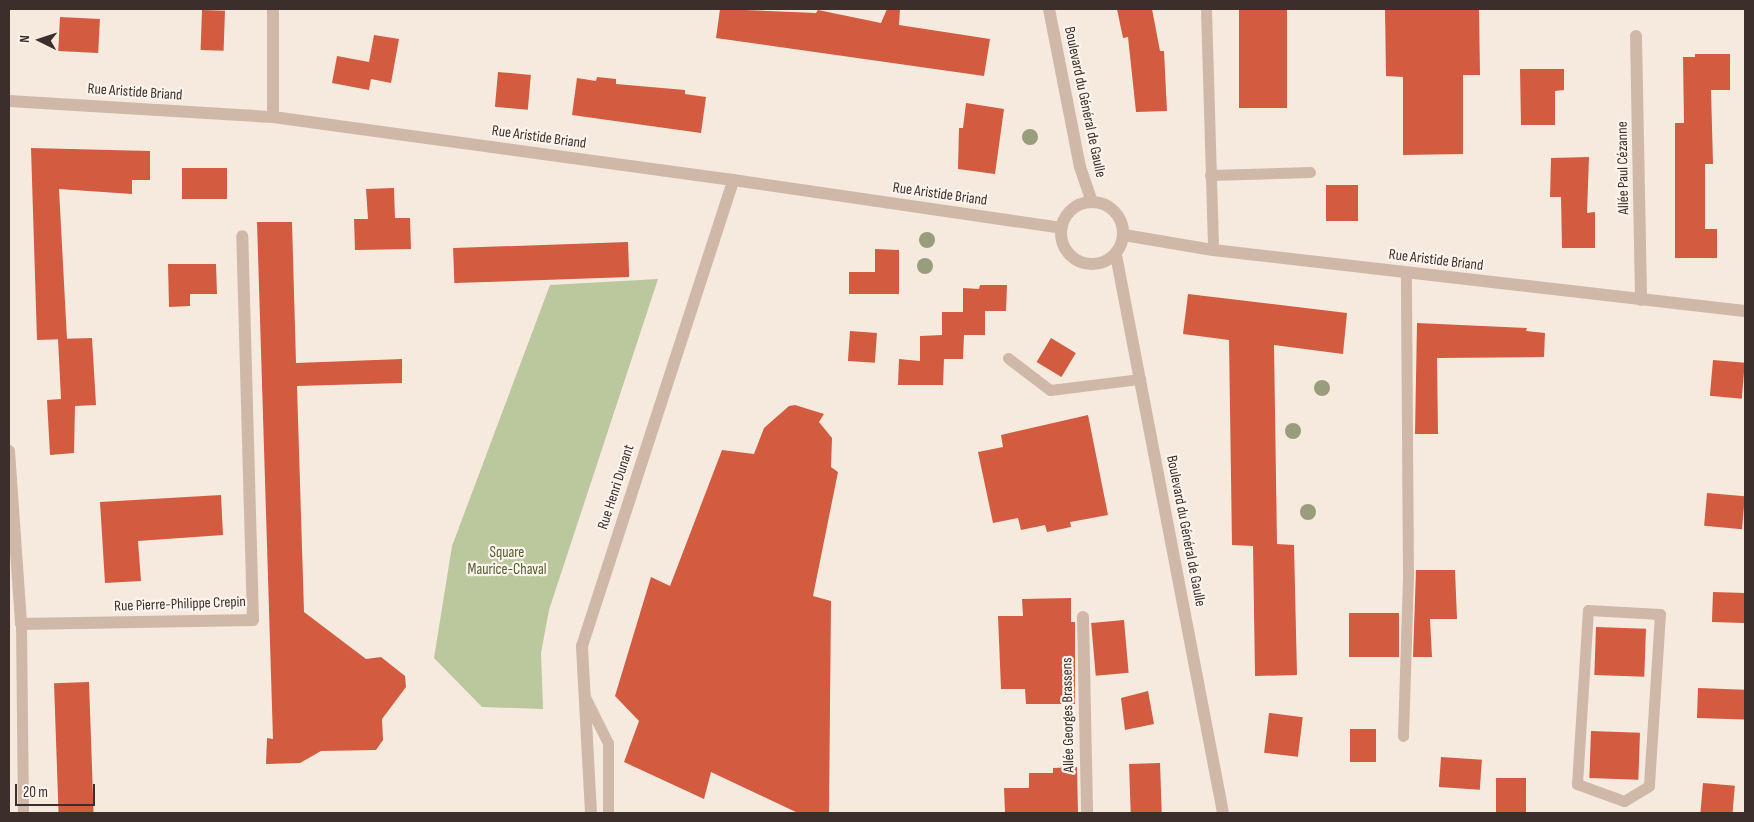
<!DOCTYPE html>
<html>
<head>
<meta charset="utf-8">
<style>
	body { margin:0 }
	#map { position:relative; width:1754px; height:822px; overflow:hidden; background:#f6eadf; font-family:"Sofia Sans Condensed",sans-serif }
	div>[style] { position:absolute }
	.green>* { inset:0; background:#bbc79d }
	.building>* { inset:0; background:#d25b40; transform-origin:0 0 }
	.service>* { height:11px; margin:-5.5px; padding:0 5.5px; transform-origin:5.5px; border-radius:5.5px; background:#d0b8a9 }
	.minor>* { height:12px; margin:-6px; padding:0 6px; transform-origin:6px; border-radius:6px; background:#d0b8a9 }
	.tertiary>* { height:12px; margin:-6px; padding:0 6px; transform-origin:6px; border-radius:6px; background:#d0b8a9 }
	.tertiary>.ring { margin:-6px; padding:0; box-sizing:content-box; background:none; border:12px solid #d0b8a9; border-radius:50% }
	.trees>* { width:16px; height:16px; margin:-8px; border-radius:50%; background:#9a9d7b }
	span { translate:-50% -50%; white-space:nowrap; text-align:center; line-height:1.15; -webkit-text-stroke:4.5px #fcf4ed; paint-order:stroke }
	.street-label { font-size:15px; color:#3c2e2a }
	.park-label { font-size:15px; color:#4e5e2a }
	.frame { position:absolute; inset:0; border:10px solid #3c2e2a; pointer-events:none }
	.north { position:absolute; left:15px; top:15px; width:50px; height:50px; -webkit-text-stroke:4px #fcf4ed; paint-order:stroke; rotate:274deg; font-size:14px; font-weight:700; line-height:20px; text-align:center; color:#3c2e2a }
	.north::after { content:''; display:block; margin:auto; width:18px; height:22px; background:#3c2e2a; clip-path:polygon(50% 0,100% 100%,50% 72%,0 100%) }
	.scale { position:absolute; left:15px; top:784px; width:80px; height:22px; box-sizing:border-box; border:2px solid #3c2e2a; border-top:0; padding-left:6px; font-size:15px; line-height:18px; white-space:nowrap; color:#3c2e2a; -webkit-text-stroke:4px #fcf4ed; paint-order:stroke }
</style>
</head>
<body>
<div id="map">
	<div class="green">
		<div style="clip-path:polygon(658px 279px,549px 610px,541px 653px,543px 709px,482px 707px,434px 658px,452px 546px,550px 285px)"></div>
	</div>
	<div class="building">
		<div style="clip-path:polygon(720px 9px,816px 13px,818px 10px,881px 23px,887px 9px,900px 9px,899px 25px,990px 39px,984px 76px,716px 38px)"></div>
		<div style="clip-path:polygon(1117px 9px,1152px 9px,1160px 51px,1164px 51px,1167px 111px,1136px 112px,1128px 37px,1123px 38px)"></div>
		<div style="left:1239px;top:9px;width:48px;height:99px"></div>
		<div style="clip-path:polygon(1385px 9px,1479px 9px,1480px 75px,1463px 75px,1463px 154px,1403px 155px,1403px 77px,1386px 76px)"></div>
		<div style="left:202px;top:10px;width:23px;height:40px;rotate:2deg"></div>
		<div style="left:60px;top:17px;width:40px;height:34px;rotate:3deg"></div>
		<div style="clip-path:polygon(374px 35px,399px 39px,391px 83px,371px 79px,369px 90px,332px 83px,337px 56px,369px 62px)"></div>
		<div style="clip-path:polygon(1695px 54px,1730px 54px,1730px 90px,1711px 90px,1713px 164px,1705px 164px,1705px 229px,1717px 229px,1717px 258px,1675px 258px,1675px 123px,1684px 123px,1683px 57px,1695px 57px)"></div>
		<div style="clip-path:polygon(1520px 69px,1564px 69px,1564px 90px,1555px 91px,1555px 125px,1521px 125px)"></div>
		<div style="left:498px;top:72px;width:33px;height:35px;rotate:5deg"></div>
		<div style="clip-path:polygon(597px 77px,616px 79px,616px 84px,685px 90px,685px 94px,706px 97px,701px 133px,572px 115px,577px 78px,596px 81px)"></div>
		<div style="clip-path:polygon(966px 103px,1004px 109px,995px 174px,958px 169px,959px 128px,963px 128px)"></div>
		<div style="clip-path:polygon(31px 148px,150px 151px,150px 180px,132px 180px,132px 194px,59px 189px,67px 339px,37px 340px)"></div>
		<div style="clip-path:polygon(1589px 157px,1587px 213px,1595px 212px,1595px 248px,1562px 248px,1561px 197px,1550px 197px,1551px 158px)"></div>
		<div style="left:227px;top:168px;width:31px;height:45px;rotate:90deg"></div>
		<div style="left:1326px;top:185px;width:32px;height:36px"></div>
		<div style="clip-path:polygon(394px 188px,395px 218px,410px 218px,411px 249px,355px 250px,354px 219px,368px 219px,366px 189px)"></div>
		<div style="clip-path:polygon(257px 222px,292px 222px,296px 363px,402px 359px,402px 383px,297px 386px,304px 612px,366px 659px,381px 657px,405px 676px,406px 687px,382px 719px,383px 740px,376px 750px,321px 751px,300px 763px,266px 764px,267px 738px,273px 739px)"></div>
		<div style="left:628px;top:242px;width:35px;height:175px;rotate:88deg"></div>
		<div style="clip-path:polygon(875px 249px,899px 250px,899px 294px,849px 294px,849px 272px,875px 272px)"></div>
		<div style="clip-path:polygon(168px 264px,216px 264px,217px 294px,190px 294px,190px 306px,169px 307px)"></div>
		<div style="clip-path:polygon(980px 285px,1007px 285px,1006px 311px,985px 311px,985px 335px,964px 335px,963px 359px,944px 359px,943px 385px,898px 385px,899px 359px,920px 361px,920px 336px,942px 335px,942px 312px,963px 312px,963px 288px,979px 289px)"></div>
		<div style="clip-path:polygon(1188px 294px,1347px 313px,1343px 354px,1274px 345px,1277px 544px,1294px 545px,1297px 675px,1255px 676px,1253px 546px,1232px 545px,1229px 340px,1183px 334px)"></div>
		<div style="clip-path:polygon(1417px 323px,1527px 328px,1526px 331px,1545px 333px,1544px 357px,1437px 358px,1438px 434px,1415px 434px)"></div>
		<div style="left:850px;top:331px;width:27px;height:30px;rotate:4deg"></div>
		<div style="clip-path:polygon(92px 338px,96px 405px,75px 406px,74px 453px,50px 455px,47px 400px,61px 399px,58px 339px)"></div>
		<div style="left:1051px;top:338px;width:29px;height:28px;rotate:31deg"></div>
		<div style="left:1713px;top:360px;width:32px;height:36px;rotate:5deg"></div>
		<div style="clip-path:polygon(795px 405px,824px 414px,819px 422px,832px 438px,831px 467px,838px 472px,813px 596px,831px 601px,829px 813px,798px 813px,711px 772px,704px 799px,624px 762px,639px 721px,615px 696px,651px 577px,670px 586px,722px 450px,754px 454px,764px 428px,789px 406px)"></div>
		<div style="clip-path:polygon(1088px 415px,1108px 515px,1070px 522px,1071px 527px,1047px 532px,1045px 525px,1021px 530px,1018px 518px,993px 523px,978px 452px,1003px 447px,1001px 435px)"></div>
		<div style="left:1707px;top:493px;width:38px;height:33px;rotate:5deg"></div>
		<div style="clip-path:polygon(221px 495px,223px 535px,138px 541px,141px 581px,105px 583px,100px 502px)"></div>
		<div style="clip-path:polygon(1416px 570px,1455px 570px,1457px 619px,1430px 619px,1432px 657px,1413px 657px)"></div>
		<div style="left:1713px;top:592px;width:32px;height:30px;rotate:2deg"></div>
		<div style="clip-path:polygon(1071px 598px,1071px 622px,1075px 622px,1075px 704px,1026px 704px,1025px 689px,1001px 689px,998px 616px,1023px 616px,1022px 599px)"></div>
		<div style="left:1349px;top:613px;width:50px;height:44px"></div>
		<div style="left:1124px;top:620px;width:53px;height:33px;rotate:85deg"></div>
		<div style="left:1596px;top:627px;width:50px;height:48px;rotate:2deg"></div>
		<div style="left:89px;top:682px;width:131px;height:35px;rotate:88deg"></div>
		<div style="left:1698px;top:688px;width:47px;height:30px;rotate:2deg"></div>
		<div style="clip-path:polygon(1148px 691px,1154px 724px,1125px 730px,1121px 698px)"></div>
		<div style="left:1269px;top:713px;width:34px;height:40px;rotate:7deg"></div>
		<div style="left:1350px;top:729px;width:26px;height:33px"></div>
		<div style="left:1591px;top:731px;width:49px;height:47px;rotate:2deg"></div>
		<div style="left:1441px;top:757px;width:41px;height:30px;rotate:4deg"></div>
		<div style="left:1160px;top:763px;width:50px;height:31px;rotate:88deg"></div>
		<div style="clip-path:polygon(1077px 767px,1078px 813px,1005px 813px,1004px 788px,1029px 788px,1029px 773px,1053px 773px,1053px 768px)"></div>
		<div style="left:1496px;top:778px;width:30px;height:35px"></div>
		<div style="left:1703px;top:783px;width:32px;height:29px;rotate:5deg"></div>
	</div>
	<div class="service">
		<div style="left:1206px;top:9px;width:241px;rotate:88.3deg"></div>
		<div style="left:1210px;top:175px;width:100px;rotate:-1.7deg"></div>
		<div style="left:1008px;top:358px;width:53px;rotate:37.3deg"></div>
		<div style="left:1050px;top:390px;width:91px;rotate:-7deg"></div>
		<div style="left:1588px;top:610px;width:72px;rotate:3.2deg"></div>
		<div style="left:1660px;top:614px;width:172px;rotate:93.7deg"></div>
		<div style="left:1649px;top:786px;width:29px;rotate:149deg"></div>
		<div style="left:1624px;top:801px;width:50px;rotate:-160.1deg"></div>
		<div style="left:1577px;top:784px;width:174px;rotate:-86.4deg"></div>
		<div style="left:21px;top:624px;width:189px;rotate:89.4deg"></div>
		<div style="left:585px;top:697px;width:51px;rotate:63.4deg"></div>
		<div style="left:608px;top:743px;width:70px;rotate:90deg"></div>
		<div style="left:1403px;top:736px;width:159px;rotate:-88.2deg"></div>
		<div style="left:1408px;top:577px;width:304px;rotate:-90.4deg"></div>
	</div>
	<div class="minor">
		<div style="left:273px;top:9px;width:108px;rotate:90deg"></div>
		<div style="left:1636px;top:36px;width:264px;rotate:88.9deg"></div>
		<div style="left:9px;top:101px;width:264px;rotate:3.5deg"></div>
		<div style="left:273px;top:117px;width:464px;rotate:7.8deg"></div>
		<div style="left:1124px;top:235px;width:90px;rotate:9.6deg"></div>
		<div style="left:1213px;top:250px;width:535px;rotate:6.54deg"></div>
		<div style="left:9px;top:451px;width:173px;rotate:86deg"></div>
		<div style="left:21px;top:624px;width:232px;rotate:-1deg"></div>
		<div style="left:253px;top:620px;width:384px;rotate:-91.6deg"></div>
		<div style="left:1083px;top:617px;width:196px;rotate:88.8deg"></div>
	</div>
	<div class="tertiary">
		<div style="left:1049px;top:9px;width:161px;rotate:78.9deg"></div>
		<div style="left:1080px;top:167px;width:37px;rotate:71deg"></div>
		<div class="ring" style="left:1061px;top:202px;width:50px;height:50px"></div>
		<div style="left:1116px;top:255px;width:568px;rotate:79.14deg"></div>
		<div style="left:591px;top:813px;width:167px;rotate:-93.1deg"></div>
		<div style="left:582px;top:646px;width:490px;rotate:-72deg"></div>
		<div style="left:733px;top:180px;width:332px;rotate:8.3deg"></div>
	</div>
	<div class="trees">
		<div style="left:1030px;top:137px"></div>
		<div style="left:927px;top:240px"></div>
		<div style="left:925px;top:266px"></div>
		<div style="left:1322px;top:388px"></div>
		<div style="left:1293px;top:431px"></div>
		<div style="left:1308px;top:512px"></div>
	</div>
	<div class="street-label">
		<span style="left:135px;top:92px;rotate:4deg">Rue Aristide Briand</span>
		<span style="left:1085px;top:102px;rotate:78deg">Boulevard du Général de Gaulle</span>
		<span style="left:539px;top:137px;rotate:8deg">Rue Aristide Briand</span>
		<span style="left:1623px;top:168px;rotate:-91deg">Allée Paul Cézanne</span>
		<span style="left:940px;top:194px;rotate:8deg">Rue Aristide Briand</span>
		<span style="left:1436px;top:260px;rotate:7deg">Rue Aristide Briand</span>
		<span style="left:616px;top:487px;rotate:-72deg">Rue Henri Dunant</span>
		<span style="left:1186px;top:531px;rotate:79deg">Boulevard du Général de Gaulle</span>
		<span style="left:180px;top:604px;rotate:-2deg">Rue Pierre-Philippe Crepin</span>
		<span style="left:1068px;top:715px;rotate:-91deg">Allée Georges Brassens</span>
	</div>
	<div class="park-label">
		<span style="left:507px;top:561px">Square<br>Maurice-Chaval</span>
	</div>
	<div class="frame"></div>
	<div class="north">N</div>
	<div class="scale">20 m</div>
</div>
</body>
</html>
